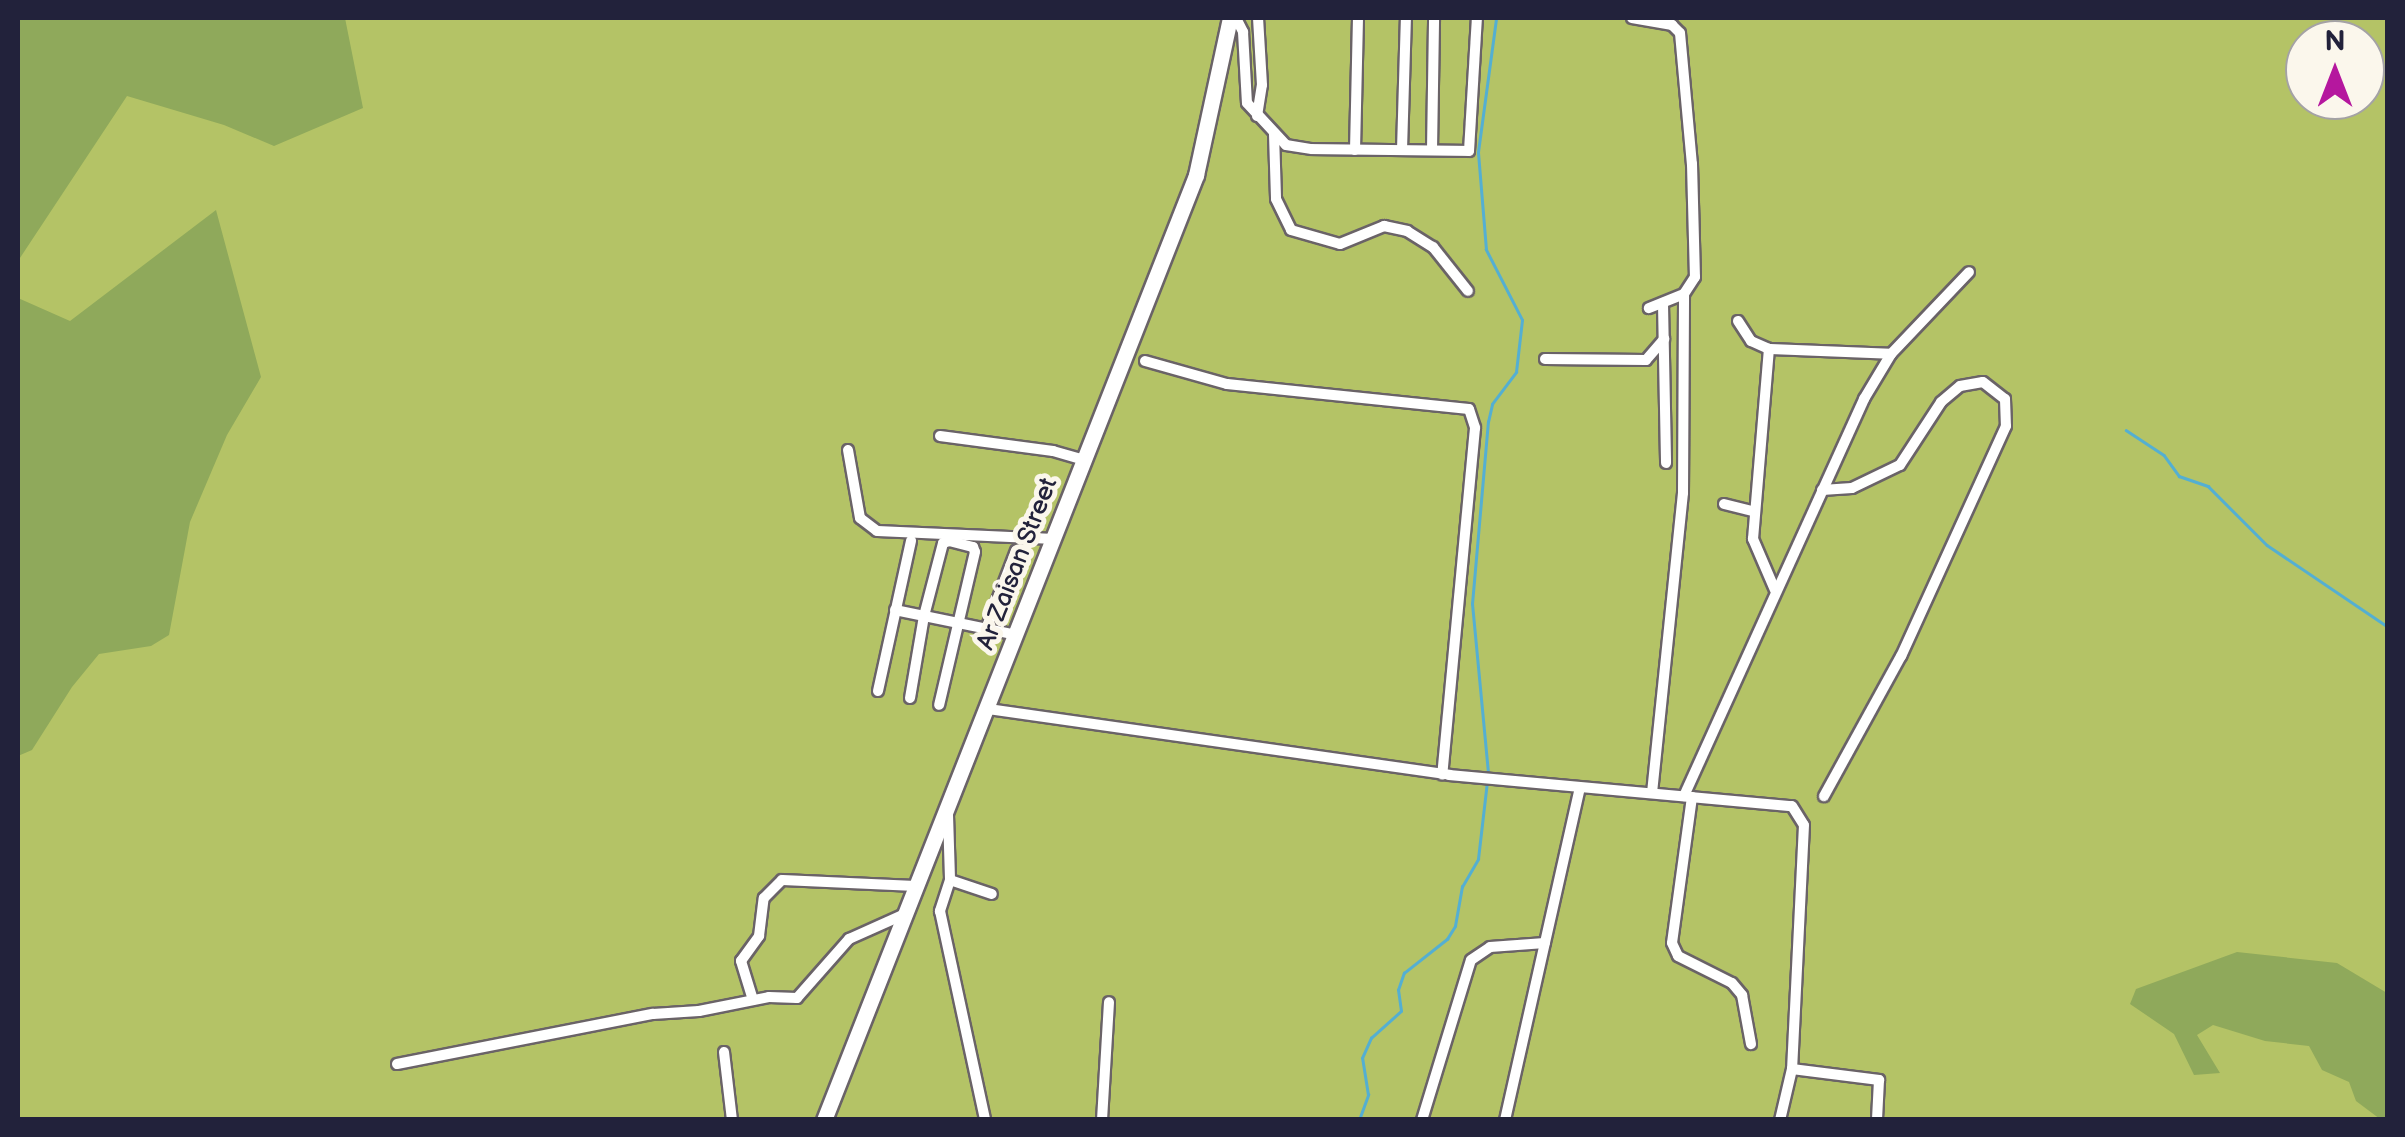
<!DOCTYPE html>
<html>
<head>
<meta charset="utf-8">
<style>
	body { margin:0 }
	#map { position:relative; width:2405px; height:1137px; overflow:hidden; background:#efdcba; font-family:"Balsamiq Sans",sans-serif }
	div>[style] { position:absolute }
	.green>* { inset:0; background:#b4c366 }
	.forest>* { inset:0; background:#8fa95b }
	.stream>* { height:2.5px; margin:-1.25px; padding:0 1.25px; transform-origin:1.25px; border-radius:1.25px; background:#54afd2 }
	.roads { filter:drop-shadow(2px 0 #6a6367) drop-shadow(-2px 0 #6a6367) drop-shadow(0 2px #6a6367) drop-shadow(0 -2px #6a6367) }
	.street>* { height:10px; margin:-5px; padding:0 5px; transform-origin:5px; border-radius:5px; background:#fff }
	.secondary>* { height:15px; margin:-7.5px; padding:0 7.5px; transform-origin:7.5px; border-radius:7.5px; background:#fff }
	span { translate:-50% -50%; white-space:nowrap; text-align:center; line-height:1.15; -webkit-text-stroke:10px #fbf7ec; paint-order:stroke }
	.street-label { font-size:25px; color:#22223b }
	.frame { position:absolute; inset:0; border:20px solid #22223b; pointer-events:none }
	.north { position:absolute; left:2285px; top:20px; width:100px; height:100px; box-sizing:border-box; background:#fbf7ec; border:2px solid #a4a2a5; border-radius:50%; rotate:0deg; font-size:28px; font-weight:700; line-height:40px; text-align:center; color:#22223b }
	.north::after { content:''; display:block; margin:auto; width:35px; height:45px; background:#b5179e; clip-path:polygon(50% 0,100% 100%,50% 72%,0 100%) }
</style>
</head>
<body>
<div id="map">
	<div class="green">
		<div style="clip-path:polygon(evenodd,18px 18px,2387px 18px,2387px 1119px,18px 1119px,18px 18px,2305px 40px,2365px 40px,2365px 100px,2305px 100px,2305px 40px)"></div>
	</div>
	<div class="forest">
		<div style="clip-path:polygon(18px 18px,345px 18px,363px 108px,274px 146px,224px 125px,127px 96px,18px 261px)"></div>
		<div style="clip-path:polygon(216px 210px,261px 377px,227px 435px,190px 522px,169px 635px,151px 646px,99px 654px,72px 687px,32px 750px,18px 756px,18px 298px,70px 321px)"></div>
		<div style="clip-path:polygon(2237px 952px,2337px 963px,2387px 993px,2387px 1119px,2380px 1119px,2356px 1101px,2349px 1082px,2322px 1070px,2309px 1046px,2265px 1041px,2213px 1025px,2197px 1035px,2220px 1073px,2194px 1075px,2174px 1034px,2130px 1004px,2136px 989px)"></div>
	</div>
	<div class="stream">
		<div style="left:2126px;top:430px;width:45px;rotate:33.3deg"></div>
		<div style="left:2164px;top:455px;width:26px;rotate:54deg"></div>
		<div style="left:2179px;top:476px;width:31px;rotate:19deg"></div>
		<div style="left:2208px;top:486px;width:83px;rotate:45deg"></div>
		<div style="left:2267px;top:545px;width:146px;rotate:34.1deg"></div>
		<div style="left:1488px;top:773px;width:170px;rotate:-95.4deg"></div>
		<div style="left:1472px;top:604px;width:183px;rotate:-85deg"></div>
		<div style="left:1488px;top:422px;width:18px;rotate:-77deg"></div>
		<div style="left:1492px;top:404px;width:40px;rotate:-53deg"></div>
		<div style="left:1516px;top:372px;width:52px;rotate:-83.4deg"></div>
		<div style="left:1522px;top:320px;width:79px;rotate:-117.2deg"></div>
		<div style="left:1486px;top:250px;width:98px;rotate:-94.7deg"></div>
		<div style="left:1478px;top:152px;width:135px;rotate:-82.3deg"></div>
		<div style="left:1359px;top:1120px;width:27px;rotate:-70deg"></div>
		<div style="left:1368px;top:1095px;width:37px;rotate:-99deg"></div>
		<div style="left:1362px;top:1058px;width:22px;rotate:-66deg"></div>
		<div style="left:1371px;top:1038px;width:40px;rotate:-42deg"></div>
		<div style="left:1401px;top:1011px;width:21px;rotate:-98deg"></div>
		<div style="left:1398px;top:990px;width:18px;rotate:-71deg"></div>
		<div style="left:1404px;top:973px;width:55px;rotate:-38.3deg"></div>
		<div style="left:1447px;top:939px;width:15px;rotate:-58deg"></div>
		<div style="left:1455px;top:926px;width:40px;rotate:-80deg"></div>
		<div style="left:1462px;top:887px;width:32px;rotate:-60deg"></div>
		<div style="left:1478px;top:859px;width:79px;rotate:-83.4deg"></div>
	</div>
	<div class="roads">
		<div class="street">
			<div style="left:1236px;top:18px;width:16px;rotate:63deg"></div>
			<div style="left:1243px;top:32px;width:71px;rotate:86.8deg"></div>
			<div style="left:1247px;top:103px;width:57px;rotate:47.1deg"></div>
			<div style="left:1286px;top:145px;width:26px;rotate:9deg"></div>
			<div style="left:1312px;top:149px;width:157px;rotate:0.7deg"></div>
			<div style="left:1469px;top:151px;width:133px;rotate:-86.6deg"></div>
			<div style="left:1632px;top:18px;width:41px;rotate:9.9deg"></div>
			<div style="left:1672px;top:25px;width:11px;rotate:45deg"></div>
			<div style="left:1680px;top:33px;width:132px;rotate:84.8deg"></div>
			<div style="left:1692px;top:164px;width:113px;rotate:88.5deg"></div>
			<div style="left:1695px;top:277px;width:20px;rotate:123deg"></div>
			<div style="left:1684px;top:294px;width:38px;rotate:158deg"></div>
			<div style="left:1257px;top:116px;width:31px;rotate:-81deg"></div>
			<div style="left:1262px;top:85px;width:67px;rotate:-93.4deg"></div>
			<div style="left:1274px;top:134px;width:65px;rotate:88.2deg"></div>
			<div style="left:1276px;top:199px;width:34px;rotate:64deg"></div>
			<div style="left:1291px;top:230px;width:51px;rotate:15.9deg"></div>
			<div style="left:1340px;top:244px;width:48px;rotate:-22.2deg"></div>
			<div style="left:1384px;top:226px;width:24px;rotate:12deg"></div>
			<div style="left:1407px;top:231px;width:31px;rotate:32deg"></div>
			<div style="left:1433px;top:247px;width:56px;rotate:51.5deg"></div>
			<div style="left:1355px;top:150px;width:132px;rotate:-88.7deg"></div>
			<div style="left:1402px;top:150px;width:132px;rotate:-88.3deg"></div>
			<div style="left:1432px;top:150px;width:132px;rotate:-89.1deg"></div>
			<div style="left:1663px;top:304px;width:159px;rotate:88.9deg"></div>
			<div style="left:1738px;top:321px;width:24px;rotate:57deg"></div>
			<div style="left:1751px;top:341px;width:20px;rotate:24deg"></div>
			<div style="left:1545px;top:359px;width:101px;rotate:0.6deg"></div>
			<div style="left:1646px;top:360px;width:28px;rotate:-49deg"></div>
			<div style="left:1145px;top:361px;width:85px;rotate:15.7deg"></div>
			<div style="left:1227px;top:384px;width:243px;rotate:5.9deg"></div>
			<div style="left:1469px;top:409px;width:20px;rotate:72deg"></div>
			<div style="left:1475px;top:428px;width:348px;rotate:95.4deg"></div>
			<div style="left:940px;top:436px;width:114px;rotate:7.6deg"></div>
			<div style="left:1053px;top:451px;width:33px;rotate:16deg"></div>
			<div style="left:848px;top:450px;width:69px;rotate:80deg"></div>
			<div style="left:860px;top:518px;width:21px;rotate:37deg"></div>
			<div style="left:877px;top:531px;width:178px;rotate:2.6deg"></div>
			<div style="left:1822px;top:490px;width:30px;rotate:-4deg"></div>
			<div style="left:1852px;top:488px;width:53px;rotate:-25.6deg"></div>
			<div style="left:1900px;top:465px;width:75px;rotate:-56.9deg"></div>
			<div style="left:1941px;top:402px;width:25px;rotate:-40deg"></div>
			<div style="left:1960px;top:386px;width:23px;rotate:-10deg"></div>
			<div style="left:1983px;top:382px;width:28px;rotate:38deg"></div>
			<div style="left:2005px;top:399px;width:27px;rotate:88deg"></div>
			<div style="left:2006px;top:426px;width:253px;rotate:114.5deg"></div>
			<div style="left:1901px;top:656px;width:160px;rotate:118.8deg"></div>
			<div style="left:1724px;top:504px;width:30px;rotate:14deg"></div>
			<div style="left:1775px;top:590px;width:56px;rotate:-113.3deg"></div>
			<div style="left:1753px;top:539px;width:191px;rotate:-85.2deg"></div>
			<div style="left:1769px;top:349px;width:122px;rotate:2.3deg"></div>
			<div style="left:895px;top:610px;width:125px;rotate:11.6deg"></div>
			<div style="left:986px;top:629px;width:84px;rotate:-69deg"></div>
			<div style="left:878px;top:691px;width:154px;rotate:-77.6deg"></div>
			<div style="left:910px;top:698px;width:83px;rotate:-80.3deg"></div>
			<div style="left:924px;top:616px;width:75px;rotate:-75.4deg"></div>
			<div style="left:943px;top:543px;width:6px;rotate:-18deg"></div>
			<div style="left:949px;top:541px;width:25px;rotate:14deg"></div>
			<div style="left:973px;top:547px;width:5px;rotate:68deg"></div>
			<div style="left:975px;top:552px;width:157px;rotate:103.2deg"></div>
			<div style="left:988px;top:709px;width:466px;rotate:8.1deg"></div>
			<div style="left:1449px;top:775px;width:344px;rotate:5.2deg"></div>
			<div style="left:1792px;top:806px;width:22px;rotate:58deg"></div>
			<div style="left:1804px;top:825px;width:244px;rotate:92.8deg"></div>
			<div style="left:1792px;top:1069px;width:52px;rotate:103.2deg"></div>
			<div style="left:1652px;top:793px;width:302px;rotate:-84.1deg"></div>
			<div style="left:1683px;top:493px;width:199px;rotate:-89.7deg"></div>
			<div style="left:1684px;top:796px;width:436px;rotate:-65.6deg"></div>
			<div style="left:1864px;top:399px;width:52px;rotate:-59deg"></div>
			<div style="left:1891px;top:354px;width:113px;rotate:-46.4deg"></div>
			<div style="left:1692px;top:797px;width:147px;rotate:97.8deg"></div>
			<div style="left:1672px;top:943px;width:14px;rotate:65deg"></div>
			<div style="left:1678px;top:956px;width:60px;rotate:26.6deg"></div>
			<div style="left:1732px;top:983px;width:16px;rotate:50deg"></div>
			<div style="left:1742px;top:995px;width:50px;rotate:79.6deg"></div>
			<div style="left:948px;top:815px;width:65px;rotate:88.2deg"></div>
			<div style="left:950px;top:880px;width:44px;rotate:18.4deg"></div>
			<div style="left:950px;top:880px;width:33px;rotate:108deg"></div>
			<div style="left:940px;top:911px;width:214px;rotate:77.8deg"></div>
			<div style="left:753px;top:1000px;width:41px;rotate:-107.1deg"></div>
			<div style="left:741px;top:961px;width:31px;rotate:-54deg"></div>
			<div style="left:759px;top:936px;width:38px;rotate:-83deg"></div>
			<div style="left:764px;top:898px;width:25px;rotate:-45deg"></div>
			<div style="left:782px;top:880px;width:134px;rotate:2.6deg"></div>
			<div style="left:724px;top:1052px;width:68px;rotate:83.3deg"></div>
			<div style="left:397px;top:1064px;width:261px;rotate:-11.1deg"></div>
			<div style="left:653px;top:1014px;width:46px;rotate:-3.7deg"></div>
			<div style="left:699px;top:1011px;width:71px;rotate:-11.3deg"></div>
			<div style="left:769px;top:997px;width:28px;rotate:2deg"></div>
			<div style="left:797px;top:998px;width:79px;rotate:-48.6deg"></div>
			<div style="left:849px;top:939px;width:64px;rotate:-24.1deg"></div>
			<div style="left:1792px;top:1069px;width:88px;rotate:7.2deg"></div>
			<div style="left:1879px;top:1080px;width:40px;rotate:92.9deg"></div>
			<div style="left:1102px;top:1120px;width:118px;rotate:-86.6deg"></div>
			<div style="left:1422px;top:1120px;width:167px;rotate:-73deg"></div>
			<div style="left:1471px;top:960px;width:23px;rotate:-34deg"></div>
			<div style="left:1490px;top:947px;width:55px;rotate:-4.2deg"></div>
			<div style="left:1505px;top:1120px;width:340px;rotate:-77.3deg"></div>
		</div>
		<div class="secondary">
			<div style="left:824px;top:1120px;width:1016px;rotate:-68.51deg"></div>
			<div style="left:1196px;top:175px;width:161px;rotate:-77.8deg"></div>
		</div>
	</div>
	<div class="street-label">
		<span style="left:1018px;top:564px;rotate:-69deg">Ar Zaisan Street</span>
	</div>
	<div class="frame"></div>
	<div class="north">N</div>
</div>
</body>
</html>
